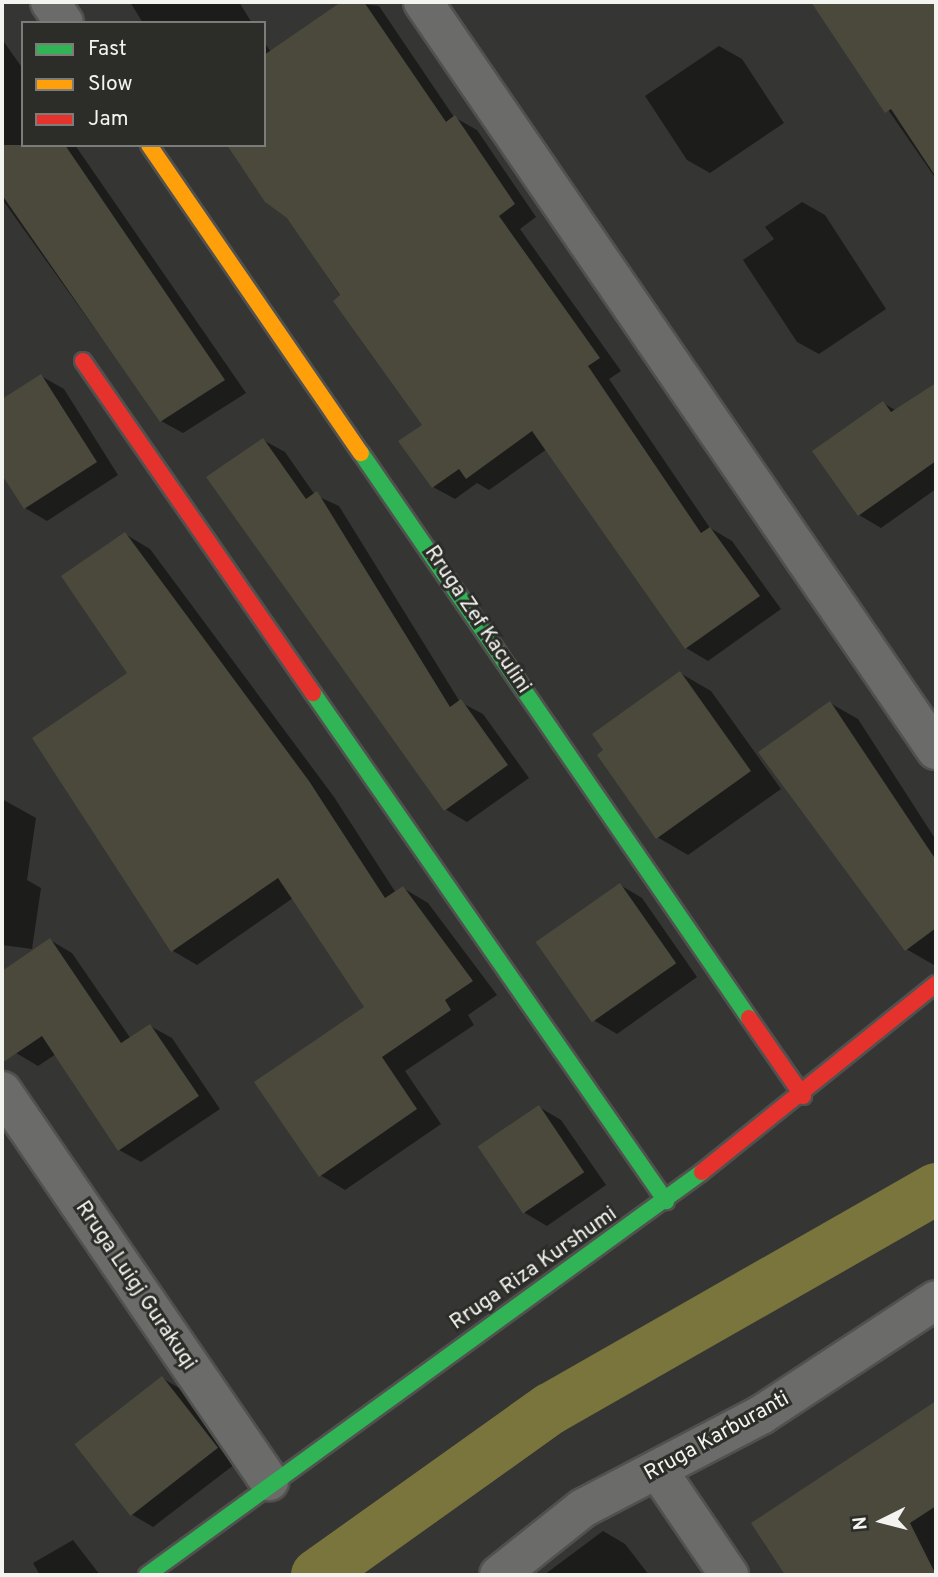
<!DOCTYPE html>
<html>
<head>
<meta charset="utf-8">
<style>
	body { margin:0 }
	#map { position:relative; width:938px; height:1577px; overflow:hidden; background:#353534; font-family:Overpass,sans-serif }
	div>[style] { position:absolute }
	.shadow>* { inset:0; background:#0007 }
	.canal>* { height:52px; margin:-26px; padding:0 26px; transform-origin:26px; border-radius:26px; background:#79753c }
	.building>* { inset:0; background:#4a493c; transform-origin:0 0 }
	.roads { filter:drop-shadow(2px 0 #51514f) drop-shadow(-2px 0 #51514f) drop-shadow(0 2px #51514f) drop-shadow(0 -2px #51514f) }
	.street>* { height:38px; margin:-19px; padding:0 19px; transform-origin:19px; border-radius:19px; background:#6b6b6a }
	.fast>* { height:16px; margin:-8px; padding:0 8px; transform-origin:8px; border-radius:8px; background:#30b455 }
	.slow>* { height:16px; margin:-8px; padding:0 8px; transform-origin:8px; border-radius:8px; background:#ff9f0a }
	.jam>* { height:16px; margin:-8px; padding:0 8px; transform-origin:8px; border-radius:8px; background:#e5322d }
	span { translate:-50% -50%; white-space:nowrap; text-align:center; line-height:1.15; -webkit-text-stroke:6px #2c2c29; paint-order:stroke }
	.street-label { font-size:21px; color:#f3f3f0 }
	.frame { position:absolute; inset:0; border:4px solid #f3f3f0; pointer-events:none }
	.legend { position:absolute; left:21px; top:21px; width:245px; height:126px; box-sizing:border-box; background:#2c2c29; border:2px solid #7c7c79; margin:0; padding:9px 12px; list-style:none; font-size:21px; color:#f3f3f0 }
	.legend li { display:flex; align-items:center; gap:14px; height:35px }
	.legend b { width:35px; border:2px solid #7c7c79 }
	.north { position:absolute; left:847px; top:1486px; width:70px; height:70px; -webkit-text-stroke:5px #2c2c29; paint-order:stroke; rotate:264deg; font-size:19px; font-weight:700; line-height:28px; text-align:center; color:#f3f3f0 }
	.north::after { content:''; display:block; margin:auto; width:24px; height:32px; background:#f3f3f0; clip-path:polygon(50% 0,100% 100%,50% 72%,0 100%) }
</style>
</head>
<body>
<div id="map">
	<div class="shadow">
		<div style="clip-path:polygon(130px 2px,239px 2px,252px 23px,143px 23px)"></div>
		<div style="clip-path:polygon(344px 2px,379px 6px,454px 117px,477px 130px,536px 217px,520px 229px,621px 371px,609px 379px,710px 528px,732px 541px,781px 609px,708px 661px,686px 648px,547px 449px,489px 490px,477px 483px,455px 499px,433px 487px,424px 425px,288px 216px,264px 145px,264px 42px,271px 52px)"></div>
		<div style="clip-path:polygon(936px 2px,936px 179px,817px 7px,823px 2px)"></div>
		<div style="clip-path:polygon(2px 39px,23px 69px,23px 145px,75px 145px,246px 393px,183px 433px,161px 421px,2px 199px)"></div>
		<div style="clip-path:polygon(719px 46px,742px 59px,784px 123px,710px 173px,687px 160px,645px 96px)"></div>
		<div style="clip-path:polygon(802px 202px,825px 215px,886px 309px,819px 354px,797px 342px,743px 260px,774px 239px,765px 227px)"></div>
		<div style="clip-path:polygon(41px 376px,64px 389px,118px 475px,47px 521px,25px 508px,2px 471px,2px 401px)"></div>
		<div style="clip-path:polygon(936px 385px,936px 489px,881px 528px,859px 515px,883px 403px,897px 411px)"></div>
		<div style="clip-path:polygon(263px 440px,285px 452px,315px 495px,339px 506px,460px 702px,483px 714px,529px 778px,467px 822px,445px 809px)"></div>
		<div style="clip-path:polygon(125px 534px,150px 549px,334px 797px,396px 893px,403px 888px,428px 903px,497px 995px,468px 1015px,474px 1025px,405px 1071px,441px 1124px,345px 1190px,320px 1175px,367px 1008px,293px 898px,197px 965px,173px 951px,130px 674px)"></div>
		<div style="clip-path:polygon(680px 673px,711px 691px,781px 789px,688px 855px,657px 837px)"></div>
		<div style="clip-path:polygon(830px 703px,858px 719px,936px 840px,934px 965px,906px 949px)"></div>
		<div style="clip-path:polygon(2px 799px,36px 818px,27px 880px,41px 888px,32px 949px,2px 945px)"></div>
		<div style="clip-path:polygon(620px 885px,642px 898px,697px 977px,617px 1034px,595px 1021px)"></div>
		<div style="clip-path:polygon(50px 940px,72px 953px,131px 1039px,150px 1026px,172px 1038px,220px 1109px,141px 1162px,119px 1150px,56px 1054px,38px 1066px,16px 1053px,2px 1032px,2px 973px)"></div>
		<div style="clip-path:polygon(539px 1107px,561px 1120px,606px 1185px,547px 1226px,525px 1213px)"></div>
		<div style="clip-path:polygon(162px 1378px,184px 1391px,239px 1461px,153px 1527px,131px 1514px)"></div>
		<div style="clip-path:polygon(935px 1404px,936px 1575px,787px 1575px,753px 1524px)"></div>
		<div style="clip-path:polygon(603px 1531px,625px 1544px,649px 1575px,544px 1575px)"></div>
		<div style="clip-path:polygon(73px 1540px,100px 1575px,40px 1575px,33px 1563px)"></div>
	</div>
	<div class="canal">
		<div style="left:317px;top:1575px;width:286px;rotate:-35.5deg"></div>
		<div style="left:550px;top:1409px;width:444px;rotate:-29.7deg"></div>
	</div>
	<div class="building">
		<div style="clip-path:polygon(341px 2px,364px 2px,446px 122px,455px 115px,515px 204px,499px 216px,600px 358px,588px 366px,701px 533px,710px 527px,760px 596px,685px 649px,532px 431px,466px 479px,459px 469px,432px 488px,398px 441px,422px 425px,333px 301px,340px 295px,287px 218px,265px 202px,227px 145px,264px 145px,264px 55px)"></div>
		<div style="clip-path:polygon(811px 2px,936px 2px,936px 177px,891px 109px,885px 113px)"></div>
		<div style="clip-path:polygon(2px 145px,65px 145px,225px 380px,160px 422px,2px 195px)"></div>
		<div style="clip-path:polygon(41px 374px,97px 462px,24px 509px,2px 475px,2px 399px)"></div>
		<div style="clip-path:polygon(936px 383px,936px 461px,858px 516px,812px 451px,883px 401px,891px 412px)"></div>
		<div style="clip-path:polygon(263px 438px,306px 499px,317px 491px,450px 707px,461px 699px,508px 765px,444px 811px,206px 477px)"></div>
		<div style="clip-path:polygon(125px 532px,309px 781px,385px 898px,403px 886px,473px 981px,445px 1000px,451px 1010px,382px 1057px,417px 1109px,319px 1177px,254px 1082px,364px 1007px,278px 878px,171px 952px,32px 738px,127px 673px,61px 576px)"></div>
		<div style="clip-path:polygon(680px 671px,751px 771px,656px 839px,597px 755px,603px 750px,592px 734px)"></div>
		<div style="clip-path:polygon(830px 701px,936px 860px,936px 928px,905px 951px,758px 752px)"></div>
		<div style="left:620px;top:883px;width:98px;height:103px;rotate:55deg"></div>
		<div style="clip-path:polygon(50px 938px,121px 1043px,150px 1024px,199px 1096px,118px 1151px,42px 1036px,2px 1063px,2px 971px)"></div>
		<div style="left:539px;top:1105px;width:81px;height:74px;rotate:56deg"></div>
		<div style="left:162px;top:1376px;width:91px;height:111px;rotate:52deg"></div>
		<div style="clip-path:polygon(936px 1401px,936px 1506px,910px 1523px,936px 1575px,785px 1575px,751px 1523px)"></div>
	</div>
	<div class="roads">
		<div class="street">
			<div style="left:50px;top:2px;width:25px;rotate:56deg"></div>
			<div style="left:423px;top:2px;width:907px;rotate:55.56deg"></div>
			<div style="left:2px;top:1091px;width:473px;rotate:55.6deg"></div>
			<div style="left:659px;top:1472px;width:125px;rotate:55.8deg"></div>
			<div style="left:499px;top:1575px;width:107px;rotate:-38.6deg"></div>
			<div style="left:583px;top:1508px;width:201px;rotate:-27.6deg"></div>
			<div style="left:761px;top:1415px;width:209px;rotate:-33.3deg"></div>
		</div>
		<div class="fast">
			<div style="left:361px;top:453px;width:685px;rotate:55.52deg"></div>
			<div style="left:313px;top:693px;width:619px;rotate:55.21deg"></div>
			<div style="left:147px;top:1575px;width:686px;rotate:-35.98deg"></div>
		</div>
		<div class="slow">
			<div style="left:149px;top:145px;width:374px;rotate:55.5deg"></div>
		</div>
		<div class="jam">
			<div style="left:83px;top:361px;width:404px;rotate:55.3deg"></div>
			<div style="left:749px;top:1018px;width:95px;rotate:55.3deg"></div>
			<div style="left:702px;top:1172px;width:300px;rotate:-38.8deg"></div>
		</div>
	</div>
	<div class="street-label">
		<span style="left:477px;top:620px;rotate:56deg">Rruga Zef Kaculini</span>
		<span style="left:534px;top:1269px;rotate:-35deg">Rruga Riza Kurshumi</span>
		<span style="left:135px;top:1286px;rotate:56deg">Rruga Luigj Gurakuqi</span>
		<span style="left:717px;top:1437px;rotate:-29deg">Rruga Karburanti</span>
	</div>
	<div class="frame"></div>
	<ul class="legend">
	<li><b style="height:9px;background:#30b455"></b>Fast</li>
	<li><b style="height:9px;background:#ff9f0a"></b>Slow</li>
	<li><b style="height:9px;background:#e5322d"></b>Jam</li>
	</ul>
	<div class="north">N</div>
</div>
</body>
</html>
